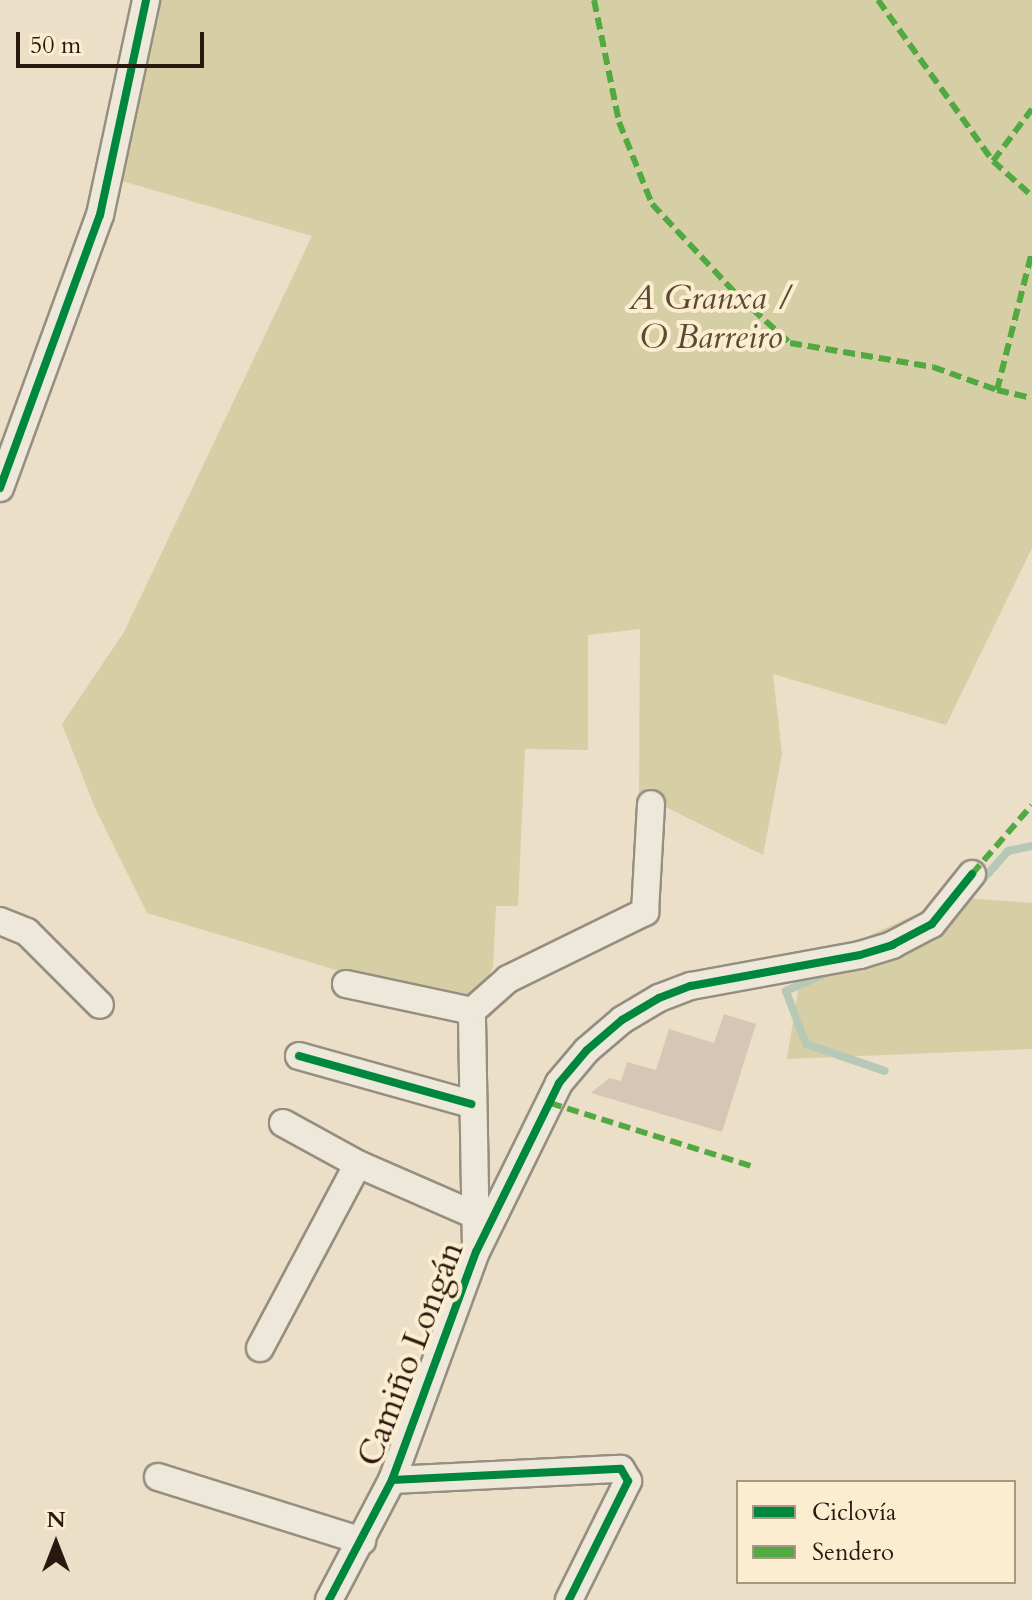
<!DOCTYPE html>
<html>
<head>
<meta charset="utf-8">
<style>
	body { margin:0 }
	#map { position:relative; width:1032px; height:1600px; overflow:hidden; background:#ebdfc7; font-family:Cardo,serif }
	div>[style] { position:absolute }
	.green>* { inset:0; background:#d6cfa5 }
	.stream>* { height:8px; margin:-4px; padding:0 4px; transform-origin:4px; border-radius:4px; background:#b5c9b6 }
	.building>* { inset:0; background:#d7c6b5 }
	.roads { filter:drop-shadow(2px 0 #968e80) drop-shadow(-2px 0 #968e80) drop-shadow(0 2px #968e80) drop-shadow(0 -2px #968e80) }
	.minor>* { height:26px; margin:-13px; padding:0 13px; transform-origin:13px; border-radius:13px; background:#eee8db }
	.quiet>* { height:6px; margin-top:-3px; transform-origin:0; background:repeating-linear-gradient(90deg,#53a941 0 12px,transparent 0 18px) }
	.cycleway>* { height:8px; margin:-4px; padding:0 4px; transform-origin:4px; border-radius:4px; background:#00873e }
	span { translate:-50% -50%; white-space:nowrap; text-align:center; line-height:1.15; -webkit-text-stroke:8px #fcedd1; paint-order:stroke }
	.park-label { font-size:34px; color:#584b34; font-style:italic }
	.street-label { font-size:34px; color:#29180f }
	.legend { position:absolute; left:736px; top:1480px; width:280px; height:104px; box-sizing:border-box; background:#fcedd1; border:2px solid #a89883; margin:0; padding:10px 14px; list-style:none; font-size:24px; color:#29180f }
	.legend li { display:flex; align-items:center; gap:16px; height:40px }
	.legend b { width:40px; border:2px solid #a89883 }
	.north { position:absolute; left:16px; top:1504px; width:80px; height:80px; -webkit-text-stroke:6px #fcedd1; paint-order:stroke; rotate:0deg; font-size:22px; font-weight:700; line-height:32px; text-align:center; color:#29180f }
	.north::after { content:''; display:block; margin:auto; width:28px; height:36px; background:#29180f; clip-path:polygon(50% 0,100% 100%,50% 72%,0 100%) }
	.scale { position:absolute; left:16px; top:32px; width:188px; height:36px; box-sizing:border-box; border:4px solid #29180f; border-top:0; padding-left:10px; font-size:24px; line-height:28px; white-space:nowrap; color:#29180f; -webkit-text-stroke:6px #fcedd1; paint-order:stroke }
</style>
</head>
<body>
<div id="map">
	<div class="green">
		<div style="clip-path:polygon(146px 0,1032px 0,1032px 548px,946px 725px,773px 674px,782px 754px,763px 855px,639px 794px,640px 629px,588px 635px,588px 750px,525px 749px,518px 906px,496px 906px,493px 967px,472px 1011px,147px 913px,95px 808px,62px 724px,124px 632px,312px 236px,108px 177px)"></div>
		<div style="clip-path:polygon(954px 897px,1032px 903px,1032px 1049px,787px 1059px,802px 966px)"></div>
	</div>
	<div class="stream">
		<div style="left:977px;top:886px;width:47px;rotate:-48.5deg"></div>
		<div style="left:1008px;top:851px;width:25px;rotate:-12deg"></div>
		<div style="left:824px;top:974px;width:42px;rotate:155.9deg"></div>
		<div style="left:786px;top:991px;width:57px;rotate:69.3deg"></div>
		<div style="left:806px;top:1044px;width:83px;rotate:18.9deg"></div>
	</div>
	<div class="building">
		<div style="clip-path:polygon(724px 1014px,756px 1024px,722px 1132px,591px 1093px,609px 1078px,621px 1081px,627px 1062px,656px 1070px,669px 1029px,714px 1043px)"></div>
	</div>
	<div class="roads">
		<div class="minor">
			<div style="left:0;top:488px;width:291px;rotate:-69.9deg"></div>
			<div style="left:100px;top:215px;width:220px;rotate:-77.9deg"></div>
			<div style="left:0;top:921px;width:29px;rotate:22deg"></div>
			<div style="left:27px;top:932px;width:103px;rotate:45deg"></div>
			<div style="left:346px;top:984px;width:129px;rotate:12.1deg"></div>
			<div style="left:299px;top:1056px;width:179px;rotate:15.6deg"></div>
			<div style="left:283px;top:1123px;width:85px;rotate:28.7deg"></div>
			<div style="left:476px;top:1248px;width:237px;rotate:-91deg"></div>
			<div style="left:472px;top:1011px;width:48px;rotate:-41.6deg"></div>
			<div style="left:508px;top:979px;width:153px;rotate:-26.1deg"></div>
			<div style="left:645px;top:912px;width:108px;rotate:-86.8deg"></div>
			<div style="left:260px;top:1348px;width:208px;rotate:-62deg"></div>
			<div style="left:358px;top:1164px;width:128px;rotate:23.6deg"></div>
			<div style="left:158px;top:1477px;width:214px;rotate:17.4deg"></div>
			<div style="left:392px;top:1480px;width:229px;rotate:-2.8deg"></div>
			<div style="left:621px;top:1469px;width:14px;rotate:60deg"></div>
			<div style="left:628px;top:1481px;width:133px;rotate:116.4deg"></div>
			<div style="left:329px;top:1600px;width:136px;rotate:-62.3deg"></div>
			<div style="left:392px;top:1480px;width:243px;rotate:-69.8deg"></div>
			<div style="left:476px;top:1252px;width:188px;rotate:-63.8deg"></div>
			<div style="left:559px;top:1083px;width:43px;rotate:-49.7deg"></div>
			<div style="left:587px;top:1050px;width:46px;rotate:-40.6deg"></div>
			<div style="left:622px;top:1020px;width:43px;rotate:-30.7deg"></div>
			<div style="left:659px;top:998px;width:34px;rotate:-21deg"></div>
			<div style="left:691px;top:986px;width:172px;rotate:-10.4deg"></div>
			<div style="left:860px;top:955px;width:34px;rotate:-17deg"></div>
			<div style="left:892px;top:945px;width:45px;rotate:-27.7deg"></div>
			<div style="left:932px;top:924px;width:64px;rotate:-51.3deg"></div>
		</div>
	</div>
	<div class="quiet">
		<div style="left:594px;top:0;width:125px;rotate:78.4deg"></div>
		<div style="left:619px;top:122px;width:88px;rotate:68.1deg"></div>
		<div style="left:652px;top:204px;width:127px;rotate:46.9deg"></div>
		<div style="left:739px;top:297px;width:69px;rotate:42deg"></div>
		<div style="left:790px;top:343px;width:145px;rotate:9.5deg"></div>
		<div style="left:933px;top:367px;width:68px;rotate:19.8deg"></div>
		<div style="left:997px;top:390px;width:36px;rotate:13deg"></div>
		<div style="left:878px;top:0;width:198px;rotate:54.5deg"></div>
		<div style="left:993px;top:161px;width:52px;rotate:41.9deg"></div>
		<div style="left:993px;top:161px;width:65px;rotate:-53.1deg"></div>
		<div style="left:997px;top:390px;width:142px;rotate:-75.8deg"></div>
		<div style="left:972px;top:874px;width:91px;rotate:-49deg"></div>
		<div style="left:550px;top:1103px;width:214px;rotate:17.4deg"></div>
	</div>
	<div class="cycleway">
		<div style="left:0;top:488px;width:291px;rotate:-69.9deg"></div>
		<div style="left:100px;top:215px;width:220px;rotate:-77.9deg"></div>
		<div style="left:299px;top:1056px;width:179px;rotate:15.6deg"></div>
		<div style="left:392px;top:1480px;width:229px;rotate:-2.8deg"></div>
		<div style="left:621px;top:1469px;width:14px;rotate:60deg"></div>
		<div style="left:628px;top:1481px;width:133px;rotate:116.4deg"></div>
		<div style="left:329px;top:1600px;width:136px;rotate:-62.3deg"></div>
		<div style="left:392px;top:1480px;width:243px;rotate:-69.8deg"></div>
		<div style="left:476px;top:1252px;width:188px;rotate:-63.8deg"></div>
		<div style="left:559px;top:1083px;width:43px;rotate:-49.7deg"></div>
		<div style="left:587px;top:1050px;width:46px;rotate:-40.6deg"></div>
		<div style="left:622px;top:1020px;width:43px;rotate:-30.7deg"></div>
		<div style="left:659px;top:998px;width:34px;rotate:-21deg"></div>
		<div style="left:691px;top:986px;width:172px;rotate:-10.4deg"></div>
		<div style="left:860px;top:955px;width:34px;rotate:-17deg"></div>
		<div style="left:892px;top:945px;width:45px;rotate:-27.7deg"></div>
		<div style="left:932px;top:924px;width:64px;rotate:-51.3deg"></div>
	</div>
	<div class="park-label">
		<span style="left:711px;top:318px">A Granxa /<br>O Barreiro</span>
	</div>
	<div class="street-label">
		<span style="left:411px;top:1354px;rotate:-69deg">Camiño Longán</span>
	</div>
	<ul class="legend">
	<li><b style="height:10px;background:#00873e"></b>Ciclovía</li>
	<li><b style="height:10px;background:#53a941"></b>Sendero</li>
	</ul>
	<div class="north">N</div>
	<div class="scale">50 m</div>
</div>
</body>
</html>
